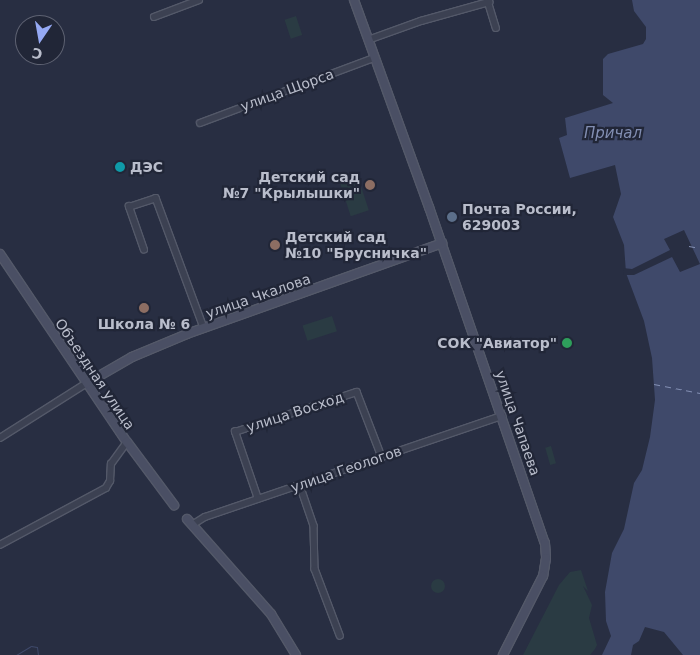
<!DOCTYPE html>
<html>
<head>
<meta charset="utf-8">
<style>
	body { margin:0 }
	#map { position:relative; width:700px; height:655px; overflow:hidden; background:#282e42; font-family:"DejaVu Sans",sans-serif }
	div>[style] { position:absolute }
	.green>* { inset:0; background:#2a3b43; transform-origin:0 0 }
	.round { border-radius:50% }
	.water>* { inset:0; background:#3f496a }
	.pier>* { inset:0; background:#282e42 }
	.stream>* { height:1px; margin:-0.5px; padding:0 0.5px; transform-origin:0.5px; border-radius:0.5px; background:#3f496a }
	.ferry>* { height:1px; margin-top:-0.5px; transform-origin:0; background:repeating-linear-gradient(90deg,#828eb2 0 6px,transparent 0 11px) }
	.roads { filter:drop-shadow(1px 0 #545969) drop-shadow(-1px 0 #545969) drop-shadow(0 1px #545969) drop-shadow(0 -1px #545969) }
	.street>* { height:5.5px; margin:-2.75px; padding:0 2.75px; transform-origin:2.75px; border-radius:2.75px; background:#3c4152 }
	.secondary>* { height:8px; margin:-4px; padding:0 4px; transform-origin:4px; border-radius:4px; background:#4a4f64 }
	.dots>* { width:14px; height:14px; translate:-50% -50%; box-sizing:border-box; border:2px solid #212637; border-radius:50% }
	span { translate:-50% -50%; white-space:nowrap; text-align:center; line-height:1.15; -webkit-text-stroke:4.5px #212637; paint-order:stroke }
	.street-label { font-size:14px; color:#b9bdcb }
	.poi-label { font-size:14px; color:#b9bdcb; font-weight:700 }
	.left { translate:0 -50%; text-align:left }
	.right { translate:-100% -50%; text-align:right }
	.water-label { font-size:15px; color:#828eb2; font-style:italic }
	.north { position:absolute; left:15px; top:15px; width:50px; height:50px; box-sizing:border-box; background:#212637; border:1px solid #5e6272; border-radius:50%; rotate:192deg; font-size:14px; font-weight:700; line-height:20px; text-align:center; color:#b9bdcb }
	.north::after { content:''; display:block; margin:auto; width:18px; height:22px; background:#95a9f4; clip-path:polygon(50% 0,100% 100%,50% 72%,0 100%) }
</style>
</head>
<body>
<div id="map">
	<div class="green">
		<div style="left:296px;top:16px;width:20px;height:12px;rotate:72deg"></div>
		<div style="left:358px;top:177px;width:35px;height:19px;rotate:72deg"></div>
		<div style="left:332px;top:316px;width:16px;height:31px;rotate:72deg"></div>
		<div style="left:551px;top:446px;width:18px;height:6px;rotate:74deg"></div>
		<div style="clip-path:polygon(581px 570px,588px 591px,583px 586px,592px 605px,589px 618px,597px 645px,595px 649px,590px 655px,523px 655px,559px 585px,570px 572px)"></div>
		<div class="round" style="left:431px;top:579px;width:14px;height:14px"></div>
	</div>
	<div class="water">
		<div style="clip-path:polygon(632px 0,700px 0,700px 655px,683px 655px,664px 632px,645px 627px,639px 641px,633px 645px,631px 655px,602px 655px,611px 636px,606px 621px,605px 592px,612px 553px,624px 529px,634px 483px,642px 470px,650px 437px,655px 400px,652px 358px,644px 321px,626px 273px,624px 245px,613px 217px,621px 194px,615px 165px,570px 178px,559px 138px,567px 135px,565px 118px,613px 103px,603px 95px,603px 59px,608px 54px,643px 44px,646px 39px,646px 27px,634px 11px)"></div>
	</div>
	<div class="pier">
		<div style="clip-path:polygon(684px 230px,700px 264px,680px 272px,672px 257px,634px 275px,624px 275px,623px 268px,632px 269px,670px 250px,664px 239px)"></div>
	</div>
	<div class="stream">
		<div style="left:16px;top:655px;width:17px;rotate:-31deg"></div>
		<div style="left:31px;top:646px;width:6px;rotate:9deg"></div>
		<div style="left:37px;top:647px;width:8px;rotate:83deg"></div>
		<div style="left:78px;top:655px;width:1px"></div>
	</div>
	<div class="ferry">
		<div style="left:689px;top:246px;width:11px;rotate:10deg"></div>
		<div style="left:654px;top:384px;width:47px;rotate:11.1deg"></div>
	</div>
	<div class="roads">
		<div class="street">
			<div style="left:488px;top:1px;width:28px;rotate:73deg"></div>
			<div style="left:154px;top:17px;width:48px;rotate:-20.7deg"></div>
			<div style="left:368px;top:40px;width:56px;rotate:-19.7deg"></div>
			<div style="left:421px;top:21px;width:71px;rotate:-15.6deg"></div>
			<div style="left:200px;top:123px;width:186px;rotate:-20.5deg"></div>
			<div style="left:144px;top:250px;width:46px;rotate:-109.2deg"></div>
			<div style="left:129px;top:207px;width:28px;rotate:-18deg"></div>
			<div style="left:156px;top:198px;width:139px;rotate:69.7deg"></div>
			<div style="left:0;top:438px;width:103px;rotate:-32.3deg"></div>
			<div style="left:300px;top:485px;width:43px;rotate:71.1deg"></div>
			<div style="left:314px;top:526px;width:43px;rotate:88.7deg"></div>
			<div style="left:315px;top:569px;width:71px;rotate:69.3deg"></div>
			<div style="left:258px;top:499px;width:71px;rotate:-108.9deg"></div>
			<div style="left:235px;top:432px;width:128px;rotate:-18.2deg"></div>
			<div style="left:357px;top:392px;width:70px;rotate:69deg"></div>
			<div style="left:192px;top:525px;width:15px;rotate:-32deg"></div>
			<div style="left:205px;top:517px;width:314px;rotate:-18.8deg"></div>
			<div style="left:0;top:545px;width:120px;rotate:-28.3deg"></div>
			<div style="left:106px;top:488px;width:8px;rotate:-60deg"></div>
			<div style="left:110px;top:481px;width:17px;rotate:-87deg"></div>
			<div style="left:111px;top:464px;width:27px;rotate:-54deg"></div>
		</div>
		<div class="secondary">
			<div style="left:354px;top:0;width:220px;rotate:70.1deg"></div>
			<div style="left:429px;top:207px;width:355px;rotate:71deg"></div>
			<div style="left:545px;top:543px;width:15px;rotate:86deg"></div>
			<div style="left:546px;top:558px;width:18px;rotate:99deg"></div>
			<div style="left:543px;top:576px;width:89px;rotate:116.9deg"></div>
			<div style="left:0;top:254px;width:227px;rotate:56deg"></div>
			<div style="left:127px;top:442px;width:79px;rotate:53.3deg"></div>
			<div style="left:87px;top:383px;width:52px;rotate:-30deg"></div>
			<div style="left:132px;top:357px;width:60px;rotate:-22.7deg"></div>
			<div style="left:187px;top:334px;width:271px;rotate:-19.6deg"></div>
			<div style="left:187px;top:519px;width:127px;rotate:48.5deg"></div>
			<div style="left:271px;top:614px;width:48px;rotate:58.6deg"></div>
		</div>
	</div>
	<div class="dots">
		<div style="left:120px;top:167px;background:#0f9aa8"></div>
		<div style="left:370px;top:185px;background:#8d6e63"></div>
		<div style="left:452px;top:217px;background:#5c6f8a"></div>
		<div style="left:275px;top:245px;background:#8d6e63"></div>
		<div style="left:144px;top:308px;background:#8d6e63"></div>
		<div style="left:567px;top:343px;background:#2e9e5b"></div>
	</div>
	<div class="street-label">
		<span style="left:287px;top:90px;rotate:-20deg">улица Щорса</span>
		<span style="left:258px;top:296px;rotate:-19deg">улица Чкалова</span>
		<span style="left:95px;top:374px;rotate:56deg">Объездная улица</span>
		<span style="left:295px;top:412px;rotate:-18deg">улица Восход</span>
		<span style="left:518px;top:423px;rotate:71deg">улица Чапаева</span>
		<span style="left:346px;top:469px;rotate:-19deg">улица Геологов</span>
	</div>
	<div class="poi-label">
		<span class="left" style="left:130px;top:167px">ДЭС</span>
		<span class="right" style="left:360px;top:185px">Детский сад<br>№7 "Крылышки"</span>
		<span class="left" style="left:462px;top:217px">Почта России,<br>629003</span>
		<span class="left" style="left:285px;top:245px">Детский сад<br>№10 "Брусничка"</span>
		<span style="left:144px;top:324px">Школа № 6</span>
		<span class="right" style="left:557px;top:343px">СОК "Авиатор"</span>
	</div>
	<div class="water-label">
		<span style="left:613px;top:134px">Причал</span>
	</div>
	<div class="north">С</div>
</div>
</body>
</html>
